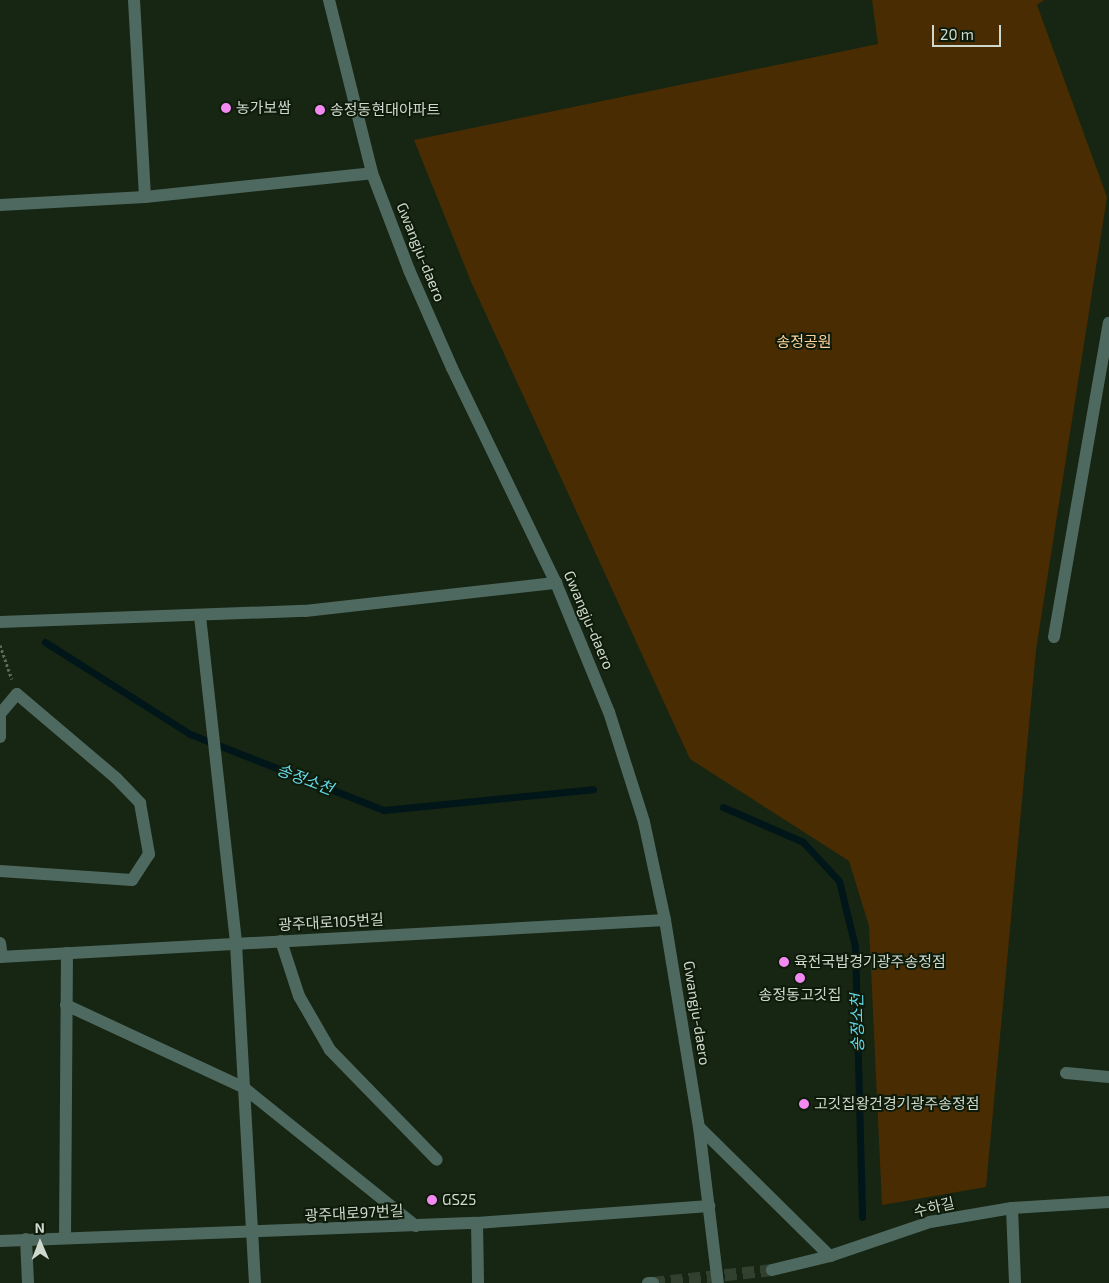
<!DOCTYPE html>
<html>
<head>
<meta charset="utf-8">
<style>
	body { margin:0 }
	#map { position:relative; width:1109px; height:1283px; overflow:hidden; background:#172513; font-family:"Exo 2","Noto Sans KR",sans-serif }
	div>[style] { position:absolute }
	.green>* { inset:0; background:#492c02 }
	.stream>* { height:7px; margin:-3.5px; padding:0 3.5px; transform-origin:3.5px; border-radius:3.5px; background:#001619 }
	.minor-tunnel>* { height:12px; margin-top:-6px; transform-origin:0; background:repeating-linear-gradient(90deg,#32402f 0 12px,transparent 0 18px) }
	.path>* { height:3px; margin-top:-1.5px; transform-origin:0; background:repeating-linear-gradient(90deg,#5d6959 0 2.5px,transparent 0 5px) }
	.minor>* { height:12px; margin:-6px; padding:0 6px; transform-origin:6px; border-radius:6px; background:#4e6960 }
	.dots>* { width:14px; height:14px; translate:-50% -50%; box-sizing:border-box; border:2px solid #0e1b0a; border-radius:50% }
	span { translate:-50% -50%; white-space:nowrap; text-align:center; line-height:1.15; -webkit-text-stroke:4px #0e1b0a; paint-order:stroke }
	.poi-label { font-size:15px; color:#ced8cc }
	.left { translate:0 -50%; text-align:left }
	.street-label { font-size:15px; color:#ced8cc }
	.park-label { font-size:15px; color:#fed19c }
	.water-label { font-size:16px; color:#66d9e9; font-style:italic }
	.north { position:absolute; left:15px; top:1218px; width:50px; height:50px; -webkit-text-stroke:4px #0e1b0a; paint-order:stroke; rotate:359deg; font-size:14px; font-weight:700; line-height:20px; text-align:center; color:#ced8cc }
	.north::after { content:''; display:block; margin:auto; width:18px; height:22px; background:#ced8cc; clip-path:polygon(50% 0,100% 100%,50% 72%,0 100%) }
	.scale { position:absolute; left:932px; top:25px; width:69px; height:22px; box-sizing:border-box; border:2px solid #ced8cc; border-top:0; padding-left:6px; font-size:15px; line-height:18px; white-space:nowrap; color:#ced8cc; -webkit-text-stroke:4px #0e1b0a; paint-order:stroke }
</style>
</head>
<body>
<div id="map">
	<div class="green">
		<div style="clip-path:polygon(872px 0,1044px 0,1037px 5px,1107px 197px,1036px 650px,986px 1187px,882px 1205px,869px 926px,849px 861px,690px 759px,472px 284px,414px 140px,878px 44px)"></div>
	</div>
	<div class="stream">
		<div style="left:45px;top:642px;width:172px;rotate:32.4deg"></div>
		<div style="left:190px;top:734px;width:208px;rotate:21.4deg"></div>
		<div style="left:384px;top:810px;width:210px;rotate:-5.7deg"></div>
		<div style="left:723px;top:807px;width:87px;rotate:23.6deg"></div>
		<div style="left:803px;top:842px;width:53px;rotate:47.3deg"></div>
		<div style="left:839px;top:881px;width:67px;rotate:76.2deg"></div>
		<div style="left:855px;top:946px;width:271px;rotate:88.5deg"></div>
	</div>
	<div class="minor-tunnel">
		<div style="left:653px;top:1283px;width:120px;rotate:-6.2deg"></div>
	</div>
	<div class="path">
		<div style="left:0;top:645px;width:36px;rotate:71deg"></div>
	</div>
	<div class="minor">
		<div style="left:134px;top:0;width:197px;rotate:86.8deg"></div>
		<div style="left:329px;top:0;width:178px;rotate:76deg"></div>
		<div style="left:372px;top:173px;width:104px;rotate:69.1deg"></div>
		<div style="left:409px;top:270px;width:107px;rotate:66.3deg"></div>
		<div style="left:452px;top:368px;width:239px;rotate:64.2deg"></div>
		<div style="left:556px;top:583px;width:139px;rotate:67.7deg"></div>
		<div style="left:609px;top:712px;width:115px;rotate:72.3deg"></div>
		<div style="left:644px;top:822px;width:100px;rotate:77.9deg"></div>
		<div style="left:665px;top:920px;width:210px;rotate:80.7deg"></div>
		<div style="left:699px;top:1127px;width:157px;rotate:83.1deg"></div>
		<div style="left:0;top:205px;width:145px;rotate:-3.2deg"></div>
		<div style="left:145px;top:197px;width:228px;rotate:-6deg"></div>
		<div style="left:200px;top:616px;width:330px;rotate:83.7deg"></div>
		<div style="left:236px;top:944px;width:340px;rotate:86.8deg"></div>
		<div style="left:0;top:622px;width:305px;rotate:-2.1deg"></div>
		<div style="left:305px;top:611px;width:253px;rotate:-6.4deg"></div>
		<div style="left:1054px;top:637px;width:319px;rotate:-80.1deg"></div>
		<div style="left:0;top:737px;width:23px;rotate:-90deg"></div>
		<div style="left:0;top:714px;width:26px;rotate:-50deg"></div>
		<div style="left:17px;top:694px;width:130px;rotate:40.3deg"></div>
		<div style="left:116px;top:778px;width:35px;rotate:46deg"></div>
		<div style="left:140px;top:803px;width:52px;rotate:80deg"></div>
		<div style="left:149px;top:854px;width:31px;rotate:123deg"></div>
		<div style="left:132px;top:880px;width:132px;rotate:-176.1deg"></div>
		<div style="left:281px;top:941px;width:58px;rotate:71.9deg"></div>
		<div style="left:299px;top:996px;width:62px;rotate:60.1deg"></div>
		<div style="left:330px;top:1050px;width:153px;rotate:45.8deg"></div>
		<div style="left:0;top:943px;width:14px;rotate:82deg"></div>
		<div style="left:0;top:957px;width:666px;rotate:-3.18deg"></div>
		<div style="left:66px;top:1005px;width:195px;rotate:24.9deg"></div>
		<div style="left:243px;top:1087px;width:222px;rotate:38.8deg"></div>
		<div style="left:1066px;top:1073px;width:43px;rotate:5.3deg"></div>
		<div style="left:699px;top:1127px;width:184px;rotate:44.6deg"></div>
		<div style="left:1012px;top:1208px;width:75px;rotate:87.7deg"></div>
		<div style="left:477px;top:1223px;width:60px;rotate:89deg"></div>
		<div style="left:65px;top:1238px;width:285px;rotate:-89.6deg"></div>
		<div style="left:26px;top:1239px;width:44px;rotate:87.4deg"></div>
		<div style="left:0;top:1241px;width:477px;rotate:-2.2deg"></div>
		<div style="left:477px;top:1223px;width:233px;rotate:-4.2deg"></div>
		<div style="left:772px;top:1270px;width:60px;rotate:-13.6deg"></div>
		<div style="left:830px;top:1256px;width:106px;rotate:-18.8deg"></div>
		<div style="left:930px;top:1222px;width:83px;rotate:-9.7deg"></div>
		<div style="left:1012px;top:1208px;width:97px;rotate:-3.5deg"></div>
		<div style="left:648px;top:1283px;width:5px"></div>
	</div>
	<div class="dots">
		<div style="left:226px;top:108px;background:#f38af1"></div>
		<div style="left:320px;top:110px;background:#f38af1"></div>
		<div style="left:784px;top:962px;background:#f38af1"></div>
		<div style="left:800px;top:978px;background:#f38af1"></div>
		<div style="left:804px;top:1104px;background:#f38af1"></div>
		<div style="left:432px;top:1200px;background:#f38af1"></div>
	</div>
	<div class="poi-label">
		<span class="left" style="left:236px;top:108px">농가보쌈</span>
		<span class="left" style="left:330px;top:110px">송정동현대아파트</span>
		<span class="left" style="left:794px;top:962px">육전국밥경기광주송정점</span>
		<span style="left:800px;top:995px">송정동고깃집</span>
		<span class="left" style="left:814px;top:1104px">고깃집왕건경기광주송정점</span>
		<span class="left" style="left:442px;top:1200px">GS25</span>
	</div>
	<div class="street-label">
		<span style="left:421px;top:252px;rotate:68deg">Gwangju-daero</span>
		<span style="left:589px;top:620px;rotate:67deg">Gwangju-daero</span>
		<span style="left:331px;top:922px;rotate:-3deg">광주대로105번길</span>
		<span style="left:697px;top:1013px;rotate:81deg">Gwangju-daero</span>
		<span style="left:934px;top:1207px;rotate:-13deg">수하길</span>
		<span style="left:354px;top:1213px;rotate:-3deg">광주대로97번길</span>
	</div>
	<div class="park-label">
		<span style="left:804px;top:342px">송정공원</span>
	</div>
	<div class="water-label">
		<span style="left:305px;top:779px;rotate:21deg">송정소천</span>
		<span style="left:857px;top:1023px;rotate:-91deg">송정소천</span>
	</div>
	<div class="north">N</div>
	<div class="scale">20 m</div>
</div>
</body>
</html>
